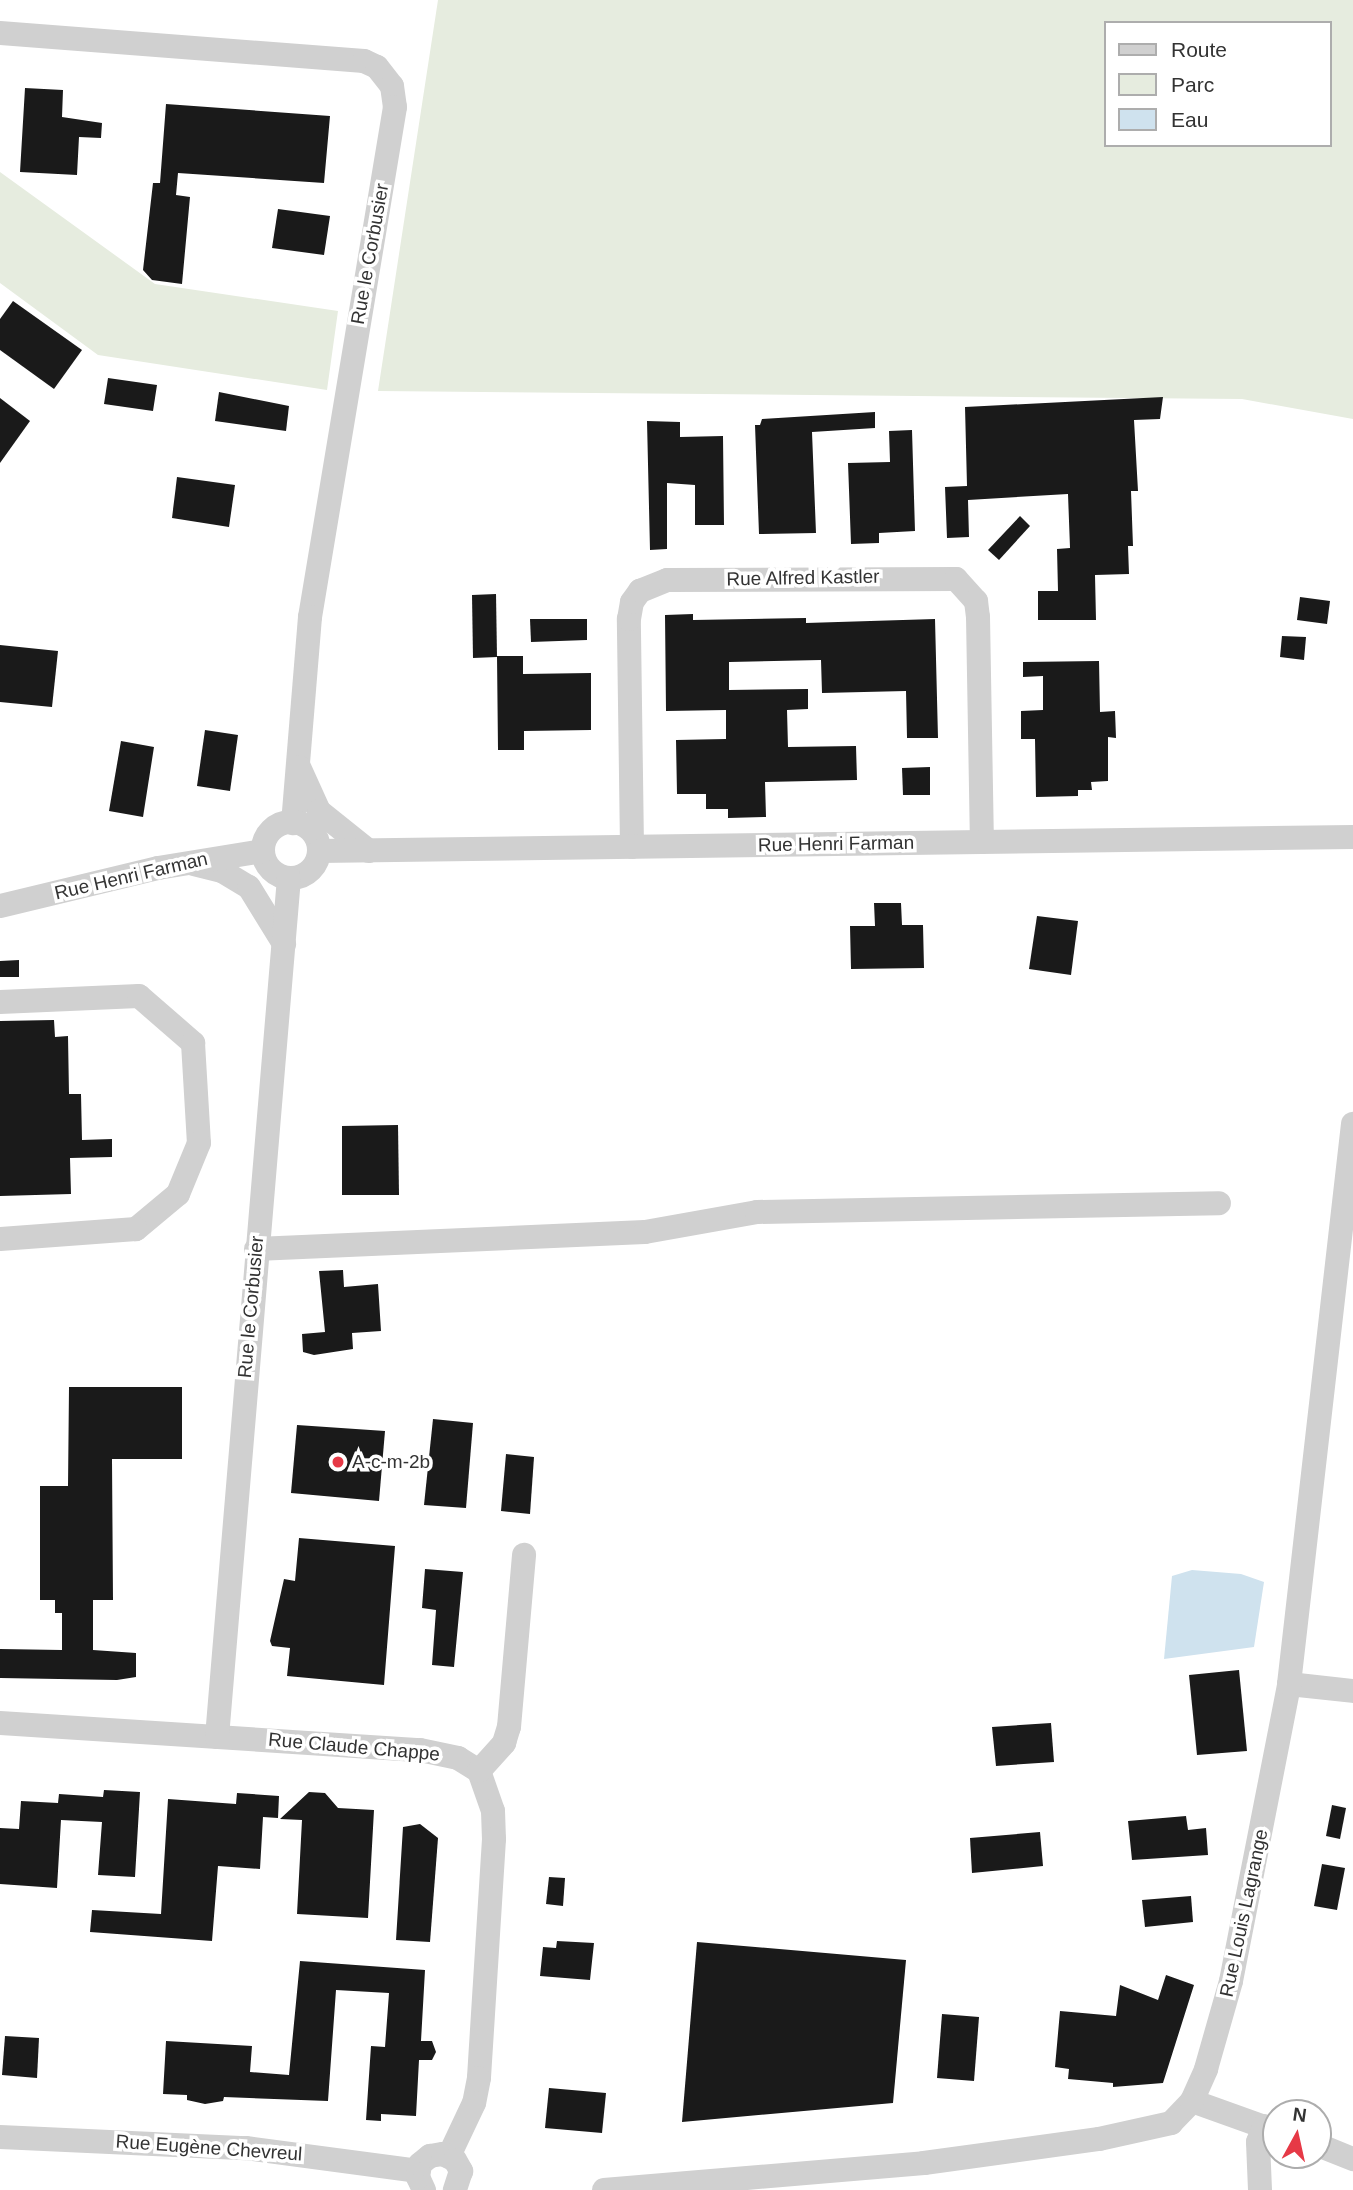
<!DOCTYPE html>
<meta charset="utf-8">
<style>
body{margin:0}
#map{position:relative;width:1353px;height:2190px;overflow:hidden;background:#fff;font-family:Helvetica,sans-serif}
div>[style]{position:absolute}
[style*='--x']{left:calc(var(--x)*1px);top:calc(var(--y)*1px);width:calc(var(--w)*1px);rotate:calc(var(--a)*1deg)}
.green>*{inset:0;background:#e6ecdf}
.water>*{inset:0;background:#cfe2ee}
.building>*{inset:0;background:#1a1a1a}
.minor>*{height:24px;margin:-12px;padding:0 12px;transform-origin:12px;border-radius:12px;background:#d0d0d0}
.minor>.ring{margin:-12px;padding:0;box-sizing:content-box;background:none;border:24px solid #d0d0d0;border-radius:50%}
.dots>*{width:19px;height:19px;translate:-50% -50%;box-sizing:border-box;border:4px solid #fff;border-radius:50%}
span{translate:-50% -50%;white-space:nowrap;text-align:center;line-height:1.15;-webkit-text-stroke:7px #fff;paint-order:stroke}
.street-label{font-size:19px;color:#333}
.poi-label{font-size:19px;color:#333}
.left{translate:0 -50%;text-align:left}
.legend{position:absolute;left:1104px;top:21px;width:228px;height:126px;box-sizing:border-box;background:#fff;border:2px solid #adadad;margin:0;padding:9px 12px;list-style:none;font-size:21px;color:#333}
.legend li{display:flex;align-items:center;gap:14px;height:35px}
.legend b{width:35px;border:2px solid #adadad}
.north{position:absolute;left:1262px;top:2099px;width:70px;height:70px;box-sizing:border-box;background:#fff;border:2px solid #adadad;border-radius:50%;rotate:8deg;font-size:19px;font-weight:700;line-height:28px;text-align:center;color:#333}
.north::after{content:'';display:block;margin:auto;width:24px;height:32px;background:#e63946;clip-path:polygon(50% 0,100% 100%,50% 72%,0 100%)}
</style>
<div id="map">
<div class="green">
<div style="clip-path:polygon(evenodd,438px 0,1353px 0,1353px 419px,1242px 399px,378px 391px,438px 0,1106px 23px,1330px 23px,1330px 145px,1106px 145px,1106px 23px)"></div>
<div style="clip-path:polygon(0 172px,155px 284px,338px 311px,327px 390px,98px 355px,0 283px)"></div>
</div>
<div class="water">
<div style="clip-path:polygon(1192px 1570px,1241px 1574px,1264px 1582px,1254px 1647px,1164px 1659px,1172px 1576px)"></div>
</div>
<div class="building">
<div style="clip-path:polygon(25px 88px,63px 90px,62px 117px,102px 123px,101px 138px,79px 137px,77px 175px,20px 172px)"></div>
<div style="clip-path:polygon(166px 104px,330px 116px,324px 183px,178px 173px,176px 195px,190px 197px,182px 284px,152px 280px,143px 270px,153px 183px,160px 183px)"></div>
<div style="clip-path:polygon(278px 209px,330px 216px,324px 255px,272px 248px)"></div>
<div style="clip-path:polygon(13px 301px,82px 350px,54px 389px,0 350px,0 319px)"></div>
<div style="clip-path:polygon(108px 378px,157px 385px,153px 411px,104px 404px)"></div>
<div style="clip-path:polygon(219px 392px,289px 406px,286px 431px,215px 421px)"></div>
<div style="clip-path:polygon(1163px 397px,1160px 419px,1134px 420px,1138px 491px,1131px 491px,1133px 546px,1128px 546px,1129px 574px,1095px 575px,1096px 620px,1038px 620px,1038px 591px,1058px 591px,1057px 549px,1070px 548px,1068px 494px,968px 500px,969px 537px,947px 538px,945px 487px,967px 486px,965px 407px)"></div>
<div style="clip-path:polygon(0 398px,30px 421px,0 463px)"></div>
<div style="clip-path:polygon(875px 412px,875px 428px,812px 432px,816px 533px,759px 534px,755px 425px,760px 425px,762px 419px)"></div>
<div style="clip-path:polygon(647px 421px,680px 422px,680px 437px,723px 436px,724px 525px,695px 525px,695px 485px,667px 483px,667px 549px,650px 550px)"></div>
<div style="clip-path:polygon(912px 430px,915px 531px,879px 533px,879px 543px,851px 544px,848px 463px,890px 462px,889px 431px)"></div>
<div style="clip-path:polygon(177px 477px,235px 485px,229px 527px,172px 518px)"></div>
<div style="clip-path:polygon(1020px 516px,1030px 526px,999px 560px,988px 550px)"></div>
<div style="clip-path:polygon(496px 594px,497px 657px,473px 658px,472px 595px)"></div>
<div style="clip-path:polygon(1300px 597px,1330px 601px,1327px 624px,1297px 620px)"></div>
<div style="clip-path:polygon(693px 614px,693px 620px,806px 618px,806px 623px,935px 619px,938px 738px,907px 738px,906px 691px,822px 693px,821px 660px,729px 662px,729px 690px,808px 689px,808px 709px,787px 710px,788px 747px,856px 746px,857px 780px,765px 782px,766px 817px,728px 818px,728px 809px,706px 809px,706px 794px,677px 794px,676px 740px,726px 739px,726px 710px,666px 711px,665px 615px)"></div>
<div style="clip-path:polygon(530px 619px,587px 619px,587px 640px,531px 642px)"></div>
<div style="clip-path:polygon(1282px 636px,1306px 637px,1304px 660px,1280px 657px)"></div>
<div style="clip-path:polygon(0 645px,58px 651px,52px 707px,0 702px)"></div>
<div style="clip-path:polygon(497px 656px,523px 656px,523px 674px,591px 673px,591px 730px,524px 731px,524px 750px,498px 750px)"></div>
<div style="clip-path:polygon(1099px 661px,1100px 712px,1115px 711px,1116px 738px,1108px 737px,1108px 781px,1091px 782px,1092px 790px,1078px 790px,1078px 796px,1036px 797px,1035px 739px,1021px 739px,1021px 711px,1043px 710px,1043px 676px,1023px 677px,1023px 662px)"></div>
<div style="clip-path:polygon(205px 730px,238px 735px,230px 791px,197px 786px)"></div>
<div style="clip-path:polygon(121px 741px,154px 747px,143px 817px,109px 811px)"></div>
<div style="clip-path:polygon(930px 767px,930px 795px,903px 795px,902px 768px)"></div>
<div style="clip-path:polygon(874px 903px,901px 903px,902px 925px,923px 925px,924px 968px,851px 969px,850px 926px,875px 926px)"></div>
<div style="clip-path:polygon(1037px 916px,1078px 921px,1071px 975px,1029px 969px)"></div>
<div style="clip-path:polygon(19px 960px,19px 977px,0 977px,0 961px)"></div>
<div style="clip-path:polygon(54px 1020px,55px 1037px,68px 1036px,69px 1094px,81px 1094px,82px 1140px,112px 1139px,112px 1157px,70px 1158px,71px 1194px,0 1196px,0 1021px)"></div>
<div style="clip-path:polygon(398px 1125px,399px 1195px,342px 1195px,342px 1126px)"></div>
<div style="clip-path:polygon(343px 1270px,344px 1287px,378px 1284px,381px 1331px,352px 1333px,353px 1349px,314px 1355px,303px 1352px,302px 1334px,325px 1332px,319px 1271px)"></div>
<div style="clip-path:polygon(69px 1387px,182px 1387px,182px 1459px,112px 1459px,113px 1600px,93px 1600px,93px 1650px,136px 1653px,136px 1677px,117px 1680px,0 1678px,0 1649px,62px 1650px,62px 1613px,55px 1613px,55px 1600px,40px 1600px,40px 1486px,68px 1486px)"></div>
<div style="clip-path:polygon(433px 1419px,473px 1423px,466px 1508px,424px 1505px)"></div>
<div style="clip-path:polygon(297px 1425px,385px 1431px,379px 1501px,291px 1493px)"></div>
<div style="clip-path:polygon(506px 1454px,534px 1457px,530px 1514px,501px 1511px)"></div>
<div style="clip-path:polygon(299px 1538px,395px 1546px,384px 1685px,287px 1676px,290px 1648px,272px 1646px,270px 1641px,284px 1579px,295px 1581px)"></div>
<div style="clip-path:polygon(425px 1569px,463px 1572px,454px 1667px,432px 1665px,436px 1610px,422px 1608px)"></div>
<div style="clip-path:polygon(1239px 1670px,1247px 1751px,1197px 1755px,1189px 1675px)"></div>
<div style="clip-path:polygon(1051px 1723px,1054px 1762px,996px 1766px,992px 1727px)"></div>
<div style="clip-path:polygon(104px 1790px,140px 1792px,135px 1877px,98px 1875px,102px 1822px,61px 1820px,57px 1888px,0 1884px,0 1828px,19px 1829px,21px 1801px,58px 1803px,59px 1794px,103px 1797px)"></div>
<div style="clip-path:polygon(309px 1792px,325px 1793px,338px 1808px,374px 1810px,368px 1918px,297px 1914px,302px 1820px,280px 1819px)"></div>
<div style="clip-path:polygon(237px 1793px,279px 1796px,278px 1818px,263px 1817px,260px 1869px,218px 1866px,212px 1941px,90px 1932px,92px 1910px,161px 1914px,168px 1799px,236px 1804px)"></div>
<div style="clip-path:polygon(1332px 1805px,1346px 1808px,1340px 1839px,1326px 1836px)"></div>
<div style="clip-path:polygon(1186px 1816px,1188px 1830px,1206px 1828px,1208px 1855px,1132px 1860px,1128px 1821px)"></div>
<div style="clip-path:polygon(420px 1824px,438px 1838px,430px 1942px,396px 1940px,403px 1827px)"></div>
<div style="clip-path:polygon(1040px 1832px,1043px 1866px,972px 1873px,970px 1838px)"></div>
<div style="clip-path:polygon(1322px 1864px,1345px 1868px,1337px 1910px,1314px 1906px)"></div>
<div style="clip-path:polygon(549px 1877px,565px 1878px,563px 1906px,546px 1904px)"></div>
<div style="clip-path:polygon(1191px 1896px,1193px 1922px,1145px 1927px,1142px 1900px)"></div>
<div style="clip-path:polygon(557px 1941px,594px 1943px,590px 1980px,540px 1976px,543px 1947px,556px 1948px)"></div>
<div style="clip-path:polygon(697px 1942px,906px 1960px,893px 2103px,682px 2122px)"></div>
<div style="clip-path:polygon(300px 1961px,425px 1970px,421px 2041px,432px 2041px,436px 2052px,432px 2060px,419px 2060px,416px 2116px,381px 2114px,381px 2121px,366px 2120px,371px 2046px,385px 2047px,389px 1993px,336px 1990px,328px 2101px,224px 2097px,223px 2101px,205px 2104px,187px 2100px,187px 2095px,163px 2094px,166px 2041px,252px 2046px,250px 2072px,289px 2075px)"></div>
<div style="clip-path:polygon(1166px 1975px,1194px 1985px,1163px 2083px,1113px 2087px,1113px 2083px,1068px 2079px,1069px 2069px,1055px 2067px,1060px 2011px,1116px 2016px,1120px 1985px,1158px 2000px)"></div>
<div style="clip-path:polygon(942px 2014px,979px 2017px,974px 2081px,937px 2078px)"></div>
<div style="clip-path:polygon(5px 2036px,39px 2038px,37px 2078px,2px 2075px)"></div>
<div style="clip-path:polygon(549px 2088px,606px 2093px,602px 2133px,545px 2128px)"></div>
</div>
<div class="minor">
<div style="--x:0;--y:33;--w:365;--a:4.4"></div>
<div style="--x:364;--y:61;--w:14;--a:25"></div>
<div style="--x:377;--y:67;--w:24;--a:52"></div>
<div style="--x:392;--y:86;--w:21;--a:82"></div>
<div style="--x:395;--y:107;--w:517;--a:99.46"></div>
<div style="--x:310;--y:617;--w:207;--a:94.7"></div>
<div style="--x:299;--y:767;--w:48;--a:65.6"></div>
<div style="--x:319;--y:811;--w:64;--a:38.7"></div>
<div class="ring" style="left:263px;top:822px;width:32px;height:32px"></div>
<div style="--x:632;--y:847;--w:228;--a:-90.8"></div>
<div style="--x:629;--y:619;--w:17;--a:-80"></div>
<div style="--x:632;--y:602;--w:14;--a:-54"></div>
<div style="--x:640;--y:591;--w:29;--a:-22"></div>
<div style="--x:667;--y:580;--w:289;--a:-0.2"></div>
<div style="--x:956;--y:579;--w:30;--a:48"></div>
<div style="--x:976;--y:601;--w:16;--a:83"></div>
<div style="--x:978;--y:617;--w:225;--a:89"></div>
<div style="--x:319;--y:851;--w:1034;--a:-0.78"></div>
<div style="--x:194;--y:864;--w:29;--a:14"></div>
<div style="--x:222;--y:871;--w:31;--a:31"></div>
<div style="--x:249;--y:887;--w:67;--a:58.4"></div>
<div style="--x:0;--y:906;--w:163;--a:-13.5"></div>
<div style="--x:158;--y:868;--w:106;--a:-9.2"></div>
<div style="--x:0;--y:1002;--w:139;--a:-2.5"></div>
<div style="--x:139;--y:996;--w:72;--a:41"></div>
<div style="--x:193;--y:1043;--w:100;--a:86.6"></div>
<div style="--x:199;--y:1143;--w:55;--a:112.4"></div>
<div style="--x:178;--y:1194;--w:55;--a:140.2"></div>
<div style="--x:136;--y:1229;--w:136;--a:175.8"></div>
<div style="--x:256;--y:1249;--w:389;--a:-2.5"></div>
<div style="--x:645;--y:1232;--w:114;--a:-10.1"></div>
<div style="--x:757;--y:1212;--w:462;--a:-1.1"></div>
<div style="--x:1289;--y:1684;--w:64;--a:6.2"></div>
<div style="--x:0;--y:1723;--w:421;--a:3.7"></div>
<div style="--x:420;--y:1750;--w:39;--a:12"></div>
<div style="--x:458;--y:1758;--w:25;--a:32"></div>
<div style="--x:479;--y:1771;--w:42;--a:70.7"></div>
<div style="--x:493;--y:1811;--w:28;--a:88"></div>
<div style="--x:494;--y:1839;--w:239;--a:93.6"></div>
<div style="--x:479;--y:2078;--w:25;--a:101"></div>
<div style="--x:474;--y:2103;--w:59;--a:115.3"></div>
<div style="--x:217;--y:1737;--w:862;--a:-85.21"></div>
<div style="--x:479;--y:1771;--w:38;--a:-48"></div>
<div style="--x:504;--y:1743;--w:17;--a:-73"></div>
<div style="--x:509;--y:1727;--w:173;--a:-85"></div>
<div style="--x:1192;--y:2101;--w:89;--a:19.7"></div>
<div style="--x:0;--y:2137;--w:246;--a:2.6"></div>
<div style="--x:246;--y:2148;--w:174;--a:7.6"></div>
<div style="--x:1318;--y:2145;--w:38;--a:22"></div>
<div style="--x:424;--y:2190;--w:14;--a:-115"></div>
<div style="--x:418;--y:2177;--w:13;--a:-81"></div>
<div style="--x:420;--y:2164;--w:13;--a:-39"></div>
<div style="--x:430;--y:2156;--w:13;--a:-9"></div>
<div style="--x:443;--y:2154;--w:13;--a:27"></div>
<div style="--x:455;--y:2160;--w:13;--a:61"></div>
<div style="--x:461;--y:2171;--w:20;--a:108"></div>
<div style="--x:604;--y:2190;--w:321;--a:-4.8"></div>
<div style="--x:924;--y:2163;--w:177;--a:-7.8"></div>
<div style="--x:1099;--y:2139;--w:74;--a:-12.5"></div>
<div style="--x:1171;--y:2123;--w:30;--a:-46"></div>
<div style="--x:1192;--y:2101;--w:35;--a:-66"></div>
<div style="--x:1206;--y:2069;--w:91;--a:-74.1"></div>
<div style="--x:1231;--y:1981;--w:303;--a:-78.9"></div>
<div style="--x:1289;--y:1684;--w:564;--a:-83.48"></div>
<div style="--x:1260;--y:2190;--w:48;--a:-92.4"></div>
<div style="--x:1258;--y:2142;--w:17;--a:-69"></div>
</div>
<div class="dots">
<div style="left:338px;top:1462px;background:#e63946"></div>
</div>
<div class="street-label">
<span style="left:370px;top:254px;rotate:-80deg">Rue le Corbusier</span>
<span style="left:803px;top:578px;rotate:-1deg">Rue Alfred Kastler</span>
<span style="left:836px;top:844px;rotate:-1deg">Rue Henri Farman</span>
<span style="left:131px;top:876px;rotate:-13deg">Rue Henri Farman</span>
<span style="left:251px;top:1307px;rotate:-85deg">Rue le Corbusier</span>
<span style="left:354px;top:1747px;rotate:5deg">Rue Claude Chappe</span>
<span style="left:1244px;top:1913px;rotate:-78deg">Rue Louis Lagrange</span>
<span style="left:209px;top:2148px;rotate:4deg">Rue Eugène Chevreul</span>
</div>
<div class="poi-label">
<span class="left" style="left:352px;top:1462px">A-c-m-2b</span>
</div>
<ul class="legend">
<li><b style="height:9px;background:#d0d0d0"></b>Route</li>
<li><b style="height:19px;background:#e6ecdf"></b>Parc</li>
<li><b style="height:19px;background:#cfe2ee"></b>Eau</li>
</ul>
<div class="north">N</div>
</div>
